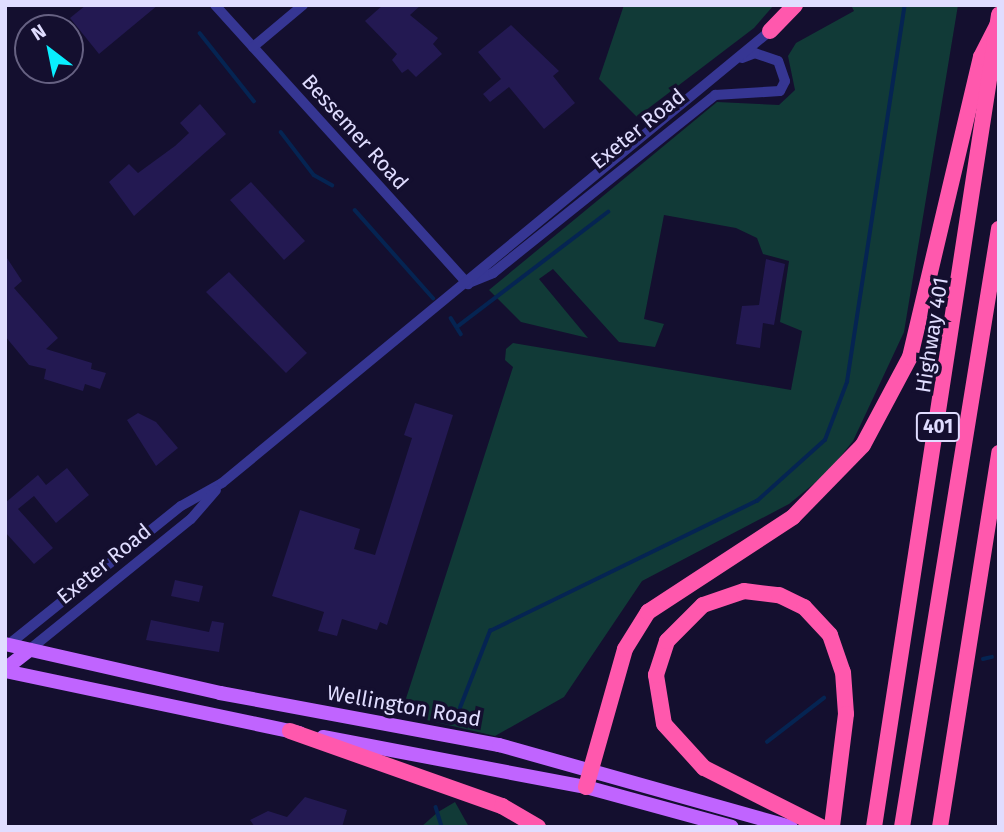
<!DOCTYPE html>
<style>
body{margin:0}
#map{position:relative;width:1004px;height:832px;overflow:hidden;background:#140f2f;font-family:"Fira Sans",sans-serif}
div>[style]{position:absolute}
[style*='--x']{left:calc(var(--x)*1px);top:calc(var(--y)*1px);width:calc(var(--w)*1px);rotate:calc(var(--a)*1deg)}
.green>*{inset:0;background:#113a37}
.stream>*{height:3.5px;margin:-1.75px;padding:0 1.75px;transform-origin:1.75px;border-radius:1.75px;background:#052452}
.building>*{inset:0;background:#231952}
.minor>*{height:10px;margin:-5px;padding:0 5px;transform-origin:5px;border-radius:5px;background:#363693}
.major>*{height:14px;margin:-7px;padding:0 7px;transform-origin:7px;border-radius:7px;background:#c064ff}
.highway>*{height:16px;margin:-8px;padding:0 8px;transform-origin:8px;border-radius:8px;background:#ff58ad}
span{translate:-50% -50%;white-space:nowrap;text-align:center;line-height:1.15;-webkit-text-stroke:7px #140f2f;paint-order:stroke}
.shield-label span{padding:2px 5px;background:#140f2f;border:2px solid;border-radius:5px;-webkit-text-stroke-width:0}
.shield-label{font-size:19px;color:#e0ddff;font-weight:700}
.street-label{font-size:21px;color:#e0ddff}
.frame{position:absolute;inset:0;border:7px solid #e0ddff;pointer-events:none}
.north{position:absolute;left:14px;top:14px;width:70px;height:70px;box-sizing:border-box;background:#140f2f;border:2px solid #666182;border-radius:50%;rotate:328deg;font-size:19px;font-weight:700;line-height:28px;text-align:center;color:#e0ddff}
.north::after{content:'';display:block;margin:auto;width:24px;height:32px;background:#09eeff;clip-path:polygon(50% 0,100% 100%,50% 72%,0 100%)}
</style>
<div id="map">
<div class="green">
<div style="clip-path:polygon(624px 5px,774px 5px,754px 28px,637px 117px,599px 79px)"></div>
<div style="clip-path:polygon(851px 5px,958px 5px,904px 332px,853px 441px,827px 473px,789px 504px,642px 581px,564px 697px,495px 736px,401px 714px,513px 367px,505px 360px,506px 349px,513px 343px,791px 390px,802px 331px,780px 322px,789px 261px,763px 254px,757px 238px,736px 228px,664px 215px,644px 319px,664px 324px,655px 347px,619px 342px,553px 269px,539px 279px,588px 338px,521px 322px,489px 290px,717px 102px,779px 105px,795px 90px,788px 56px,796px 43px,854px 11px)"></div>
<div style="clip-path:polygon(455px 802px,469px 827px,421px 827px,438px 812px)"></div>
</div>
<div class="stream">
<div style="--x:200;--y:33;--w:87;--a:51.5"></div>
<div style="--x:281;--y:132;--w:54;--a:52.5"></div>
<div style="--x:314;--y:175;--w:21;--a:29"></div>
<div style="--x:355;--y:210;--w:118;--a:48.4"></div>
<div style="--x:451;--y:318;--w:19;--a:58"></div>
<div style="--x:457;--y:327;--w:190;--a:-37.3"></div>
<div style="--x:983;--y:659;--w:9;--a:-13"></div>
<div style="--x:460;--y:708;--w:83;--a:-68.7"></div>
<div style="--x:490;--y:631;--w:297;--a:-26"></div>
<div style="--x:757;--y:501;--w:91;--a:-41.9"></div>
<div style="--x:825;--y:440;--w:62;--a:-69.2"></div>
<div style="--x:847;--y:382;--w:381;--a:-81.3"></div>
<div style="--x:767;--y:742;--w:72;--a:-37.7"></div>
<div style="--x:436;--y:807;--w:21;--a:73"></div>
</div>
<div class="building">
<div style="clip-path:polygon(86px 5px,158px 5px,99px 54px,70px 18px)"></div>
<div style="clip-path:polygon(383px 5px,421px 5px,410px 15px,438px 38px,433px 44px,442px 54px,416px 77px,408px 69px,402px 73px,392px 60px,397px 54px,365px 21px)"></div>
<div style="clip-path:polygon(511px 25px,559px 71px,553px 76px,575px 103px,544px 129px,509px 87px,490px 102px,483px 94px,501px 79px,478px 52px)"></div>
<div style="clip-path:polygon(200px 104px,226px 134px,134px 216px,109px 182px,129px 164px,138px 173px,175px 146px,189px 133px,180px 123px)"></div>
<div style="clip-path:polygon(251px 182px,305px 241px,284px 260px,230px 200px)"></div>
<div style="clip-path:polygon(5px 255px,22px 281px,14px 288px,58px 338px,46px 349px,92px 363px,91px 369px,106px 373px,100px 389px,85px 384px,83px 391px,44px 379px,46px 369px,29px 365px,5px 336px)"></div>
<div style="clip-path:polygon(766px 259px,785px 264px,774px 325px,763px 323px,760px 348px,736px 344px,742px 306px,759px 305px)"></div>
<div style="clip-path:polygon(229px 272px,307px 353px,286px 373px,206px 292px)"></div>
<div style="clip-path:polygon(415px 403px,453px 415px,387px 625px,380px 622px,377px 630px,342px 619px,337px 636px,318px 631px,324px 612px,272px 596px,300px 510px,360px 529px,354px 549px,375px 555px,412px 438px,404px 435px)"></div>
<div style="clip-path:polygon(138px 413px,156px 422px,178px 448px,156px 466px,127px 420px)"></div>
<div style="clip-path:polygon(67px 468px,89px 495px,56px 523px,34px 496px,18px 509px,53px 548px,34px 564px,5px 532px,5px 503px,38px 475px,46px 485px)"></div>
<div style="clip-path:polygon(175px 580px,203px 586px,199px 602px,171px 596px)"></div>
<div style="clip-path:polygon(151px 620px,209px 632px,212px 621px,224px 623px,219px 652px,146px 640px)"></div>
<div style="clip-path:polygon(305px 797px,347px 810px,342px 827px,255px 827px,250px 820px,268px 811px,287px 817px)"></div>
</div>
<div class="minor">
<div style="--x:215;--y:5;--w:377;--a:47.8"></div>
<div style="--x:253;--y:47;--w:65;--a:-40"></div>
<div style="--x:471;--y:282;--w:24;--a:-22"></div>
<div style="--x:493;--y:273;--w:285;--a:-38.7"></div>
<div style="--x:715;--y:95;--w:65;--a:-3.5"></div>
<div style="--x:780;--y:91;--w:11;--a:-63"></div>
<div style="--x:785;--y:81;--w:21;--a:-109"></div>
<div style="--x:778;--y:61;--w:24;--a:-161"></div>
<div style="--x:755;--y:53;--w:14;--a:159"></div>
<div style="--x:8;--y:645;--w:222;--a:-38.8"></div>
<div style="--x:181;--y:506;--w:47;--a:-29.3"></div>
<div style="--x:222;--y:483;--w:710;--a:-39.52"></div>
<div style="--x:29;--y:650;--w:208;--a:-39"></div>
<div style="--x:191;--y:519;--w:38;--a:-49"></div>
</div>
<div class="major">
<div style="--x:5;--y:644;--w:221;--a:12.8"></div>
<div style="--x:220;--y:693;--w:284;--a:10.6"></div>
<div style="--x:499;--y:745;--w:303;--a:15.7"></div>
<div style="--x:5;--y:669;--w:31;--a:-38"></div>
<div style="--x:5;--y:671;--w:301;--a:11.9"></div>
<div style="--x:323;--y:737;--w:268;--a:10.8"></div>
<div style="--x:586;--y:787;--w:151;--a:15.3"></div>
</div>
<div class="highway">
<div style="--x:770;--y:31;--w:36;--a:-46"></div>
<div style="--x:290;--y:731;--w:225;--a:19.5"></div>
<div style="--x:502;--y:806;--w:42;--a:30.3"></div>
<div style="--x:586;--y:787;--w:143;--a:-74.2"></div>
<div style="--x:625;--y:649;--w:44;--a:-58.1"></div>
<div style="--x:648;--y:612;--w:173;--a:-33.2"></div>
<div style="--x:793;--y:517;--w:100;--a:-45.8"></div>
<div style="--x:863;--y:445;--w:100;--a:-61.9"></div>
<div style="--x:910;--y:357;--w:308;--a:-76.7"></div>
<div style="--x:981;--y:57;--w:35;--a:-63"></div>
<div style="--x:821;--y:827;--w:131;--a:-153.2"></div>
<div style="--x:704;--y:768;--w:59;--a:-132.3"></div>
<div style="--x:664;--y:724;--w:50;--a:-99.3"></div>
<div style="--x:656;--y:675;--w:36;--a:-72"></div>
<div style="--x:667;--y:641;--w:51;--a:-45"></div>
<div style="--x:703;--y:605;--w:43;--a:-18.9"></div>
<div style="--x:744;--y:591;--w:35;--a:7"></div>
<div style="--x:779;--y:595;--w:28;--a:26"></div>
<div style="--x:804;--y:607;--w:38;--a:47"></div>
<div style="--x:830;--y:635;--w:39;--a:71"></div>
<div style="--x:843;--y:672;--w:42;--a:85.9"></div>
<div style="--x:846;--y:714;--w:114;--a:97.1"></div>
<div style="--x:874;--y:827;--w:822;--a:-81.25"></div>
<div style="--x:902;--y:827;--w:606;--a:-80.79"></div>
<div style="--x:940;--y:827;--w:379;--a:-81"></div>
</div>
<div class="shield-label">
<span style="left:938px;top:427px">401</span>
</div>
<div class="street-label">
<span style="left:638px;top:129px;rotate:-39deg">Exeter Road</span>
<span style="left:355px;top:132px;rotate:48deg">Bessemer Road</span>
<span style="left:932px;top:335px;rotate:-81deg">Highway 401</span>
<span style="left:104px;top:564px;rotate:-39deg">Exeter Road</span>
<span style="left:404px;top:706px;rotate:10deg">Wellington Road</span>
</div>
<div class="frame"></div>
<div class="north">N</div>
</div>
